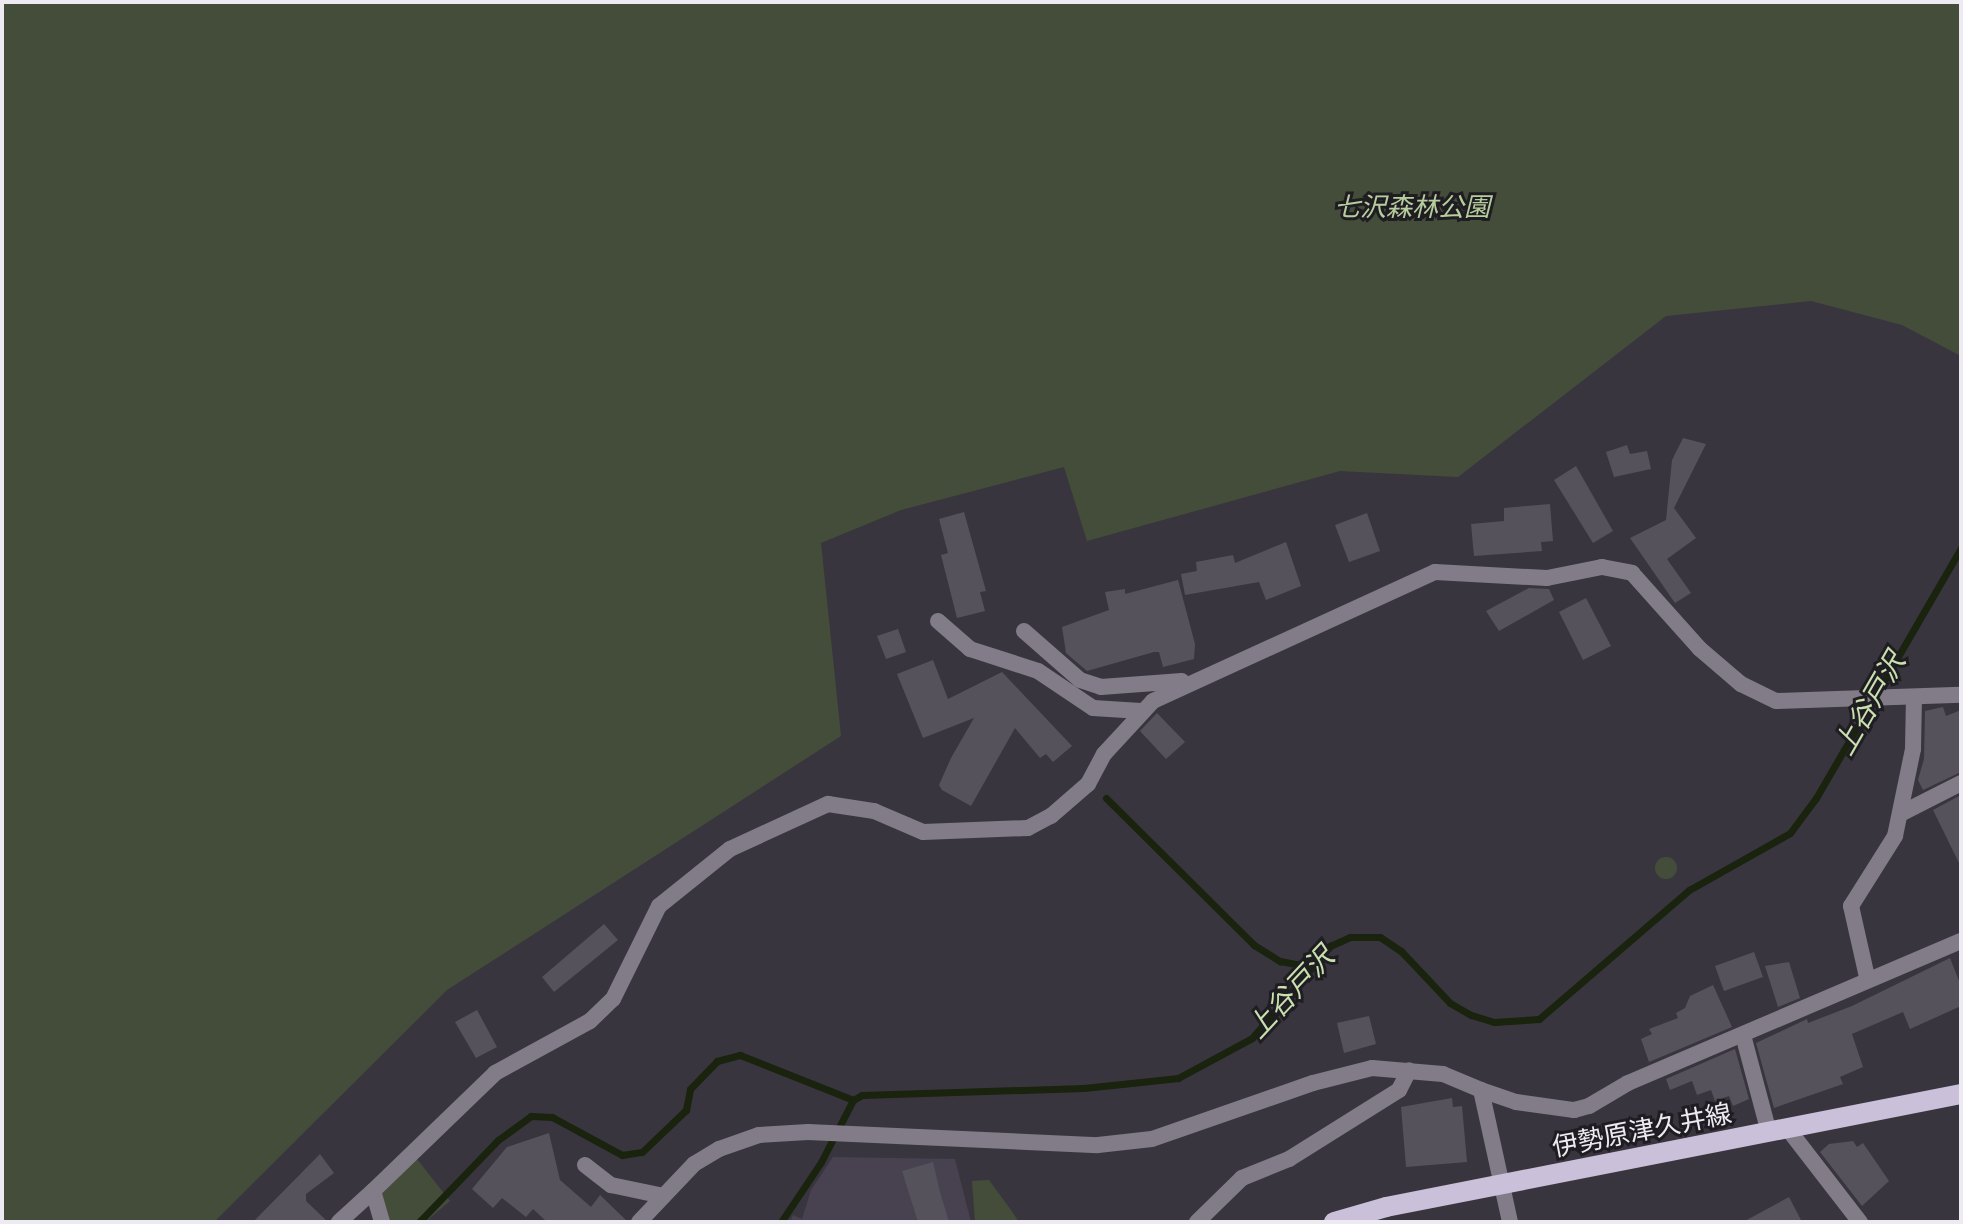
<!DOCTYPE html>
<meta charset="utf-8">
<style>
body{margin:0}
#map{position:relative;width:1963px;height:1224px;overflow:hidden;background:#39353f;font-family:Bitter,"Noto Sans JP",serif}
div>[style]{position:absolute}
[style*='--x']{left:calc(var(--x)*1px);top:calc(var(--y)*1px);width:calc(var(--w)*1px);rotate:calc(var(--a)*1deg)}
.built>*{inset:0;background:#474150}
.green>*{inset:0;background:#444d3a}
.round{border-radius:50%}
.stream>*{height:7px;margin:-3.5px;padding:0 3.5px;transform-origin:3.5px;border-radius:3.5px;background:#19230d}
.building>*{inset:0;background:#56525c}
.minor>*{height:16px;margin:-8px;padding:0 8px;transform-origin:8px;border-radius:8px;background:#817c88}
.primary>*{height:20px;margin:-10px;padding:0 10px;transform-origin:10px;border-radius:10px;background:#cbc0d9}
span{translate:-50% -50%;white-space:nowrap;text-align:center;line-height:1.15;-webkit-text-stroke:6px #1f1d22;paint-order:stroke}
.park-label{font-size:26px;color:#b6ce9d;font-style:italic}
.street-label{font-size:26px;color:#edebf1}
.water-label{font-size:28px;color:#c9e1af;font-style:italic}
.frame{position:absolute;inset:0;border:4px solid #edebf1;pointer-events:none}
</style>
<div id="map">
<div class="built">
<div style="clip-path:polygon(833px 1157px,955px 1159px,971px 1222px,790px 1222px,793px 1215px,802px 1219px,811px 1190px)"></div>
</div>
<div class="green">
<div style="clip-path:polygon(2px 2px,1961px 2px,1961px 356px,1902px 325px,1811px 301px,1666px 316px,1458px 477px,1340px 471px,1087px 541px,1064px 467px,901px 510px,821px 543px,841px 736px,447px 990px,214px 1222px,2px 1222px)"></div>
<div class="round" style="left:1655px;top:857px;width:22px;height:22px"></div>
<div style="clip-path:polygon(417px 1159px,450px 1201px,425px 1222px,389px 1222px,379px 1201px,383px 1190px)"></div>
<div style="clip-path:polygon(989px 1180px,1011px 1210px,1019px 1222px,975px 1222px,972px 1181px)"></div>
</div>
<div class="stream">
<div style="--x:1106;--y:798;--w:209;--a:44.8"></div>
<div style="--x:1254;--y:945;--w:31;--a:32"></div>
<div style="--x:1280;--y:961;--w:31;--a:11"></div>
<div style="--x:419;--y:1222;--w:114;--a:-46.1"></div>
<div style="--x:498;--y:1140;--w:41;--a:-36"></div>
<div style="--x:531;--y:1116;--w:21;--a:3"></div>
<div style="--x:552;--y:1117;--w:80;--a:28.5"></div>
<div style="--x:622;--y:1155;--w:20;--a:-9"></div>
<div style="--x:642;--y:1152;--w:61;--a:-43.7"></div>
<div style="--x:686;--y:1110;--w:21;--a:-79"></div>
<div style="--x:690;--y:1089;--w:39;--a:-46"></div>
<div style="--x:717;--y:1061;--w:24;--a:-15"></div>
<div style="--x:740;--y:1055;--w:122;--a:21.7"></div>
<div style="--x:781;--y:1222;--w:72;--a:-56.3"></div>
<div style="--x:821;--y:1162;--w:70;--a:-62.7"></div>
<div style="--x:853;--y:1100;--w:10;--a:-29"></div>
<div style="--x:862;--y:1095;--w:222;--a:-1.8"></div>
<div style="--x:1084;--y:1088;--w:95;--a:-6.1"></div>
<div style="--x:1178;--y:1078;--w:84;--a:-28.4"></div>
<div style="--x:1252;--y:1038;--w:121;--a:-49.7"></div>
<div style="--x:1330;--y:946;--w:22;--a:-24"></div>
<div style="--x:1350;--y:937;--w:30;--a:0"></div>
<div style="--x:1380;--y:937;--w:25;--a:34"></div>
<div style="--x:1401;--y:951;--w:71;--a:46.7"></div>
<div style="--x:1450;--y:1003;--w:24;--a:30"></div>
<div style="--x:1471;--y:1015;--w:24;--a:17"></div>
<div style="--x:1494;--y:1022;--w:45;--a:-3.8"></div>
<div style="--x:1539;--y:1019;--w:198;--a:-40.7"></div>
<div style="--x:1689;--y:890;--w:116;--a:-29.4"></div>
<div style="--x:1790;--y:833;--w:44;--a:-53.4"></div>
<div style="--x:1816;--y:798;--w:289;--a:-59.9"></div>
</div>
<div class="building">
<div style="clip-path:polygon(1683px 438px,1706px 444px,1674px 508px,1696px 538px,1667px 559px,1691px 593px,1675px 603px,1630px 538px,1666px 520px,1672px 460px)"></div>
<div style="clip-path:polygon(1627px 445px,1630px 454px,1647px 451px,1651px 469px,1614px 477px,1606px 452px)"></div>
<div style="clip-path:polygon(1576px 466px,1613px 531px,1593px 543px,1554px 480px)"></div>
<div style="clip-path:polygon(1550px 504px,1553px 541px,1541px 542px,1542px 551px,1474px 556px,1471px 524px,1504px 521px,1504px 508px)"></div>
<div style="clip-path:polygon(964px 512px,986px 591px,980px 592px,985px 611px,957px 618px,941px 555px,948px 553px,939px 519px)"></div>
<div style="clip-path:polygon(1367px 513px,1380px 551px,1349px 562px,1335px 525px)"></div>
<div style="clip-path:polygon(1286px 542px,1301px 586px,1266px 600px,1259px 582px,1185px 595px,1181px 574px,1197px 571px,1196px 562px,1233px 555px,1235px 563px)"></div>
<div style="clip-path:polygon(1178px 580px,1195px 644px,1194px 659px,1163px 667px,1159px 652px,1154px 652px,1087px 671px,1066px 653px,1062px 627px,1109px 610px,1105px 592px,1125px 589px,1125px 594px)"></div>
<div style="clip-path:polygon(1529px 588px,1549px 589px,1554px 600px,1499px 631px,1486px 611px)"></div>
<div style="clip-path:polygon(1586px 598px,1611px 646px,1583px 660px,1559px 612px)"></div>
<div style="clip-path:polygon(898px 629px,906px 652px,886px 659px,877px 636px)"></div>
<div style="clip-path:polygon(933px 660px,948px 699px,1002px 672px,1072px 746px,1053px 762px,1046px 754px,1040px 758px,1015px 728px,971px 806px,942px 790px,939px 785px,951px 758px,974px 718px,923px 738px,897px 674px)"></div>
<div style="clip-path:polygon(1943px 707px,1946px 716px,1961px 710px,1961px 772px,1923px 790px,1918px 780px,1924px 759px,1925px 711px)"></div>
<div style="clip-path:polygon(1157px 713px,1185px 742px,1166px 759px,1140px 731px)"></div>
<div style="clip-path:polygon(1961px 795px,1961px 865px,1960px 865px,1933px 810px)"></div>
<div style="clip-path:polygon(604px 924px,618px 940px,554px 992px,542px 977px)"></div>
<div style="clip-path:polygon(1754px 952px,1763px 977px,1724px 991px,1715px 966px)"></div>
<div style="clip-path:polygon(1950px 958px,1961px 986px,1961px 1006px,1910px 1029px,1903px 1012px,1852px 1034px,1863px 1067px,1840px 1077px,1843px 1084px,1774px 1108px,1756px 1043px,1807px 1019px,1808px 1023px,1852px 1006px)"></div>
<div style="clip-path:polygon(1789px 962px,1800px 998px,1778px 1007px,1765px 966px)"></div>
<div style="clip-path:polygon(1713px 985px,1732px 1027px,1649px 1062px,1641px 1039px,1652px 1034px,1649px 1029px,1678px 1018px,1676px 1013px,1685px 1008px,1690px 996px)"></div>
<div style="clip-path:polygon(477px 1010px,497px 1047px,476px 1058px,455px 1022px)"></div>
<div style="clip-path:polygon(1369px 1016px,1376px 1044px,1344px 1053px,1337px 1023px)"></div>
<div style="clip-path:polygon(1735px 1049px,1749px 1099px,1733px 1106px,1729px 1096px,1715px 1101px,1711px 1090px,1697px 1095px,1692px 1081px,1670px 1090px,1666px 1079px)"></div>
<div style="clip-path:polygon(1452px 1098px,1453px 1107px,1462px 1106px,1467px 1162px,1406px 1167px,1401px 1107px)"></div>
<div style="clip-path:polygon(549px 1133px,560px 1180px,591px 1207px,600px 1195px,628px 1222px,547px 1222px,533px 1209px,526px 1217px,502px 1198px,493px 1208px,472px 1189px,507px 1147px)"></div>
<div style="clip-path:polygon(1853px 1141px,1857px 1147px,1863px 1143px,1889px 1181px,1862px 1206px,1820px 1152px,1829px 1144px)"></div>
<div style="clip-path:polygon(320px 1154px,334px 1173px,306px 1194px,306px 1201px,328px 1222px,253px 1222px)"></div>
<div style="clip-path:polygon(933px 1162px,940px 1192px,949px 1222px,918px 1222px,902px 1171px)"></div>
<div style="clip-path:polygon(1789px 1197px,1802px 1222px,1743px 1222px)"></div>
</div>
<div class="minor">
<div style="--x:938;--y:621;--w:43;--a:41.2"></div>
<div style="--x:970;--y:649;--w:71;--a:17.9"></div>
<div style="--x:1038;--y:671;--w:66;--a:33.9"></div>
<div style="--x:1093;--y:708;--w:48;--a:3.6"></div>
<div style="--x:1024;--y:631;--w:74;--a:41.2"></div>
<div style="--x:1080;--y:680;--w:22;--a:18"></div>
<div style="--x:1101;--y:687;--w:81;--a:-4.2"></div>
<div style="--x:1902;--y:813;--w:66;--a:-27"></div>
<div style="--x:1867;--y:977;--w:73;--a:-102.7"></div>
<div style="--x:1851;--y:906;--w:83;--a:-57.8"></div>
<div style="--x:1895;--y:836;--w:89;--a:-78.3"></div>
<div style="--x:1913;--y:749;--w:50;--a:-88.9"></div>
<div style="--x:1743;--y:1035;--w:101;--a:75.1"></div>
<div style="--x:1481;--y:1090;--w:37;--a:19"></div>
<div style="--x:1516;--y:1102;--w:59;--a:7.9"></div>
<div style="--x:1574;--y:1110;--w:16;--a:-15"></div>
<div style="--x:1589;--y:1106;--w:45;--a:-30.5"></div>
<div style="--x:1628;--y:1083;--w:362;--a:-23.1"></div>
<div style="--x:1788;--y:1129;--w:118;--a:52.3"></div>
<div style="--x:585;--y:1165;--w:33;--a:38"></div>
<div style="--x:611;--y:1185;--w:53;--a:11.9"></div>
<div style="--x:339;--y:1222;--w:46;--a:-42.4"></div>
<div style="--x:382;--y:1222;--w:32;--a:-106"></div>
<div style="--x:373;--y:1191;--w:170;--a:-44"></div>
<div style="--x:495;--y:1073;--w:108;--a:-28.7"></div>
<div style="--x:590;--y:1021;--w:32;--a:-44"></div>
<div style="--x:613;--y:999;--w:104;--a:-63.7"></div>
<div style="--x:659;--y:906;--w:91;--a:-38.8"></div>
<div style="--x:730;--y:849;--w:108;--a:-24.7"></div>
<div style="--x:828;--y:804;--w:47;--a:8.7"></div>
<div style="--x:874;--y:811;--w:53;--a:23.2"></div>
<div style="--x:923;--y:832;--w:105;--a:-2.2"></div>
<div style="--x:1028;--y:828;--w:26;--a:-28"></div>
<div style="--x:1051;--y:816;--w:49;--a:-40.9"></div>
<div style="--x:1088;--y:784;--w:34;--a:-62"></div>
<div style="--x:1104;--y:754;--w:72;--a:-47.2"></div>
<div style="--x:1153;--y:701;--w:310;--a:-24.6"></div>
<div style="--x:1435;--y:572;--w:112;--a:3.1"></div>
<div style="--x:1547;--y:578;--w:56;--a:-11.3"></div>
<div style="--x:1602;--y:567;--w:31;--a:11"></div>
<div style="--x:1632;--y:573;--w:102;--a:48.2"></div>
<div style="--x:1700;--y:649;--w:54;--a:40.5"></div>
<div style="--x:1741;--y:684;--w:39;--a:26"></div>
<div style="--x:1776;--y:701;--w:185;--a:-1.9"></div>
<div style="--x:639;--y:1222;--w:80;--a:-46.5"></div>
<div style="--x:694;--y:1164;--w:29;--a:-31"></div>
<div style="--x:719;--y:1149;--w:42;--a:-19.3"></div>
<div style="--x:759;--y:1135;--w:49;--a:-3.5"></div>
<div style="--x:808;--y:1132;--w:290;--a:2.6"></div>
<div style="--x:1098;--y:1145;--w:54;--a:-6.3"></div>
<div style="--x:1152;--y:1139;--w:170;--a:-19.2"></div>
<div style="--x:1313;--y:1083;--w:61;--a:-14.3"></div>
<div style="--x:1372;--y:1068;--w:71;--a:4.8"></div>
<div style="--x:1443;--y:1074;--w:41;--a:22.8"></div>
<div style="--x:1481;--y:1090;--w:135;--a:77.6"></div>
<div style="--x:1197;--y:1222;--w:63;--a:-44.4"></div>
<div style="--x:1242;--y:1178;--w:51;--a:-22"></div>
<div style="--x:1289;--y:1159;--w:130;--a:-32.1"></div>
<div style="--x:1399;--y:1090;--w:22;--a:-63"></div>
</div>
<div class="primary">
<div style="--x:1334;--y:1222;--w:54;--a:-16.1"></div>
<div style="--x:1386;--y:1207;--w:586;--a:-11.12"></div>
</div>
<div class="park-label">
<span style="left:1412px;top:208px">七沢森林公園</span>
</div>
<div class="street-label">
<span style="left:1642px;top:1131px;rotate:-11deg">伊勢原津久井線</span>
</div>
<div class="water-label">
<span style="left:1870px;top:704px;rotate:-60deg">上谷戸沢</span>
<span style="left:1291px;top:993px;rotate:-47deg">上谷戸沢</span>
</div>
<div class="frame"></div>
</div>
